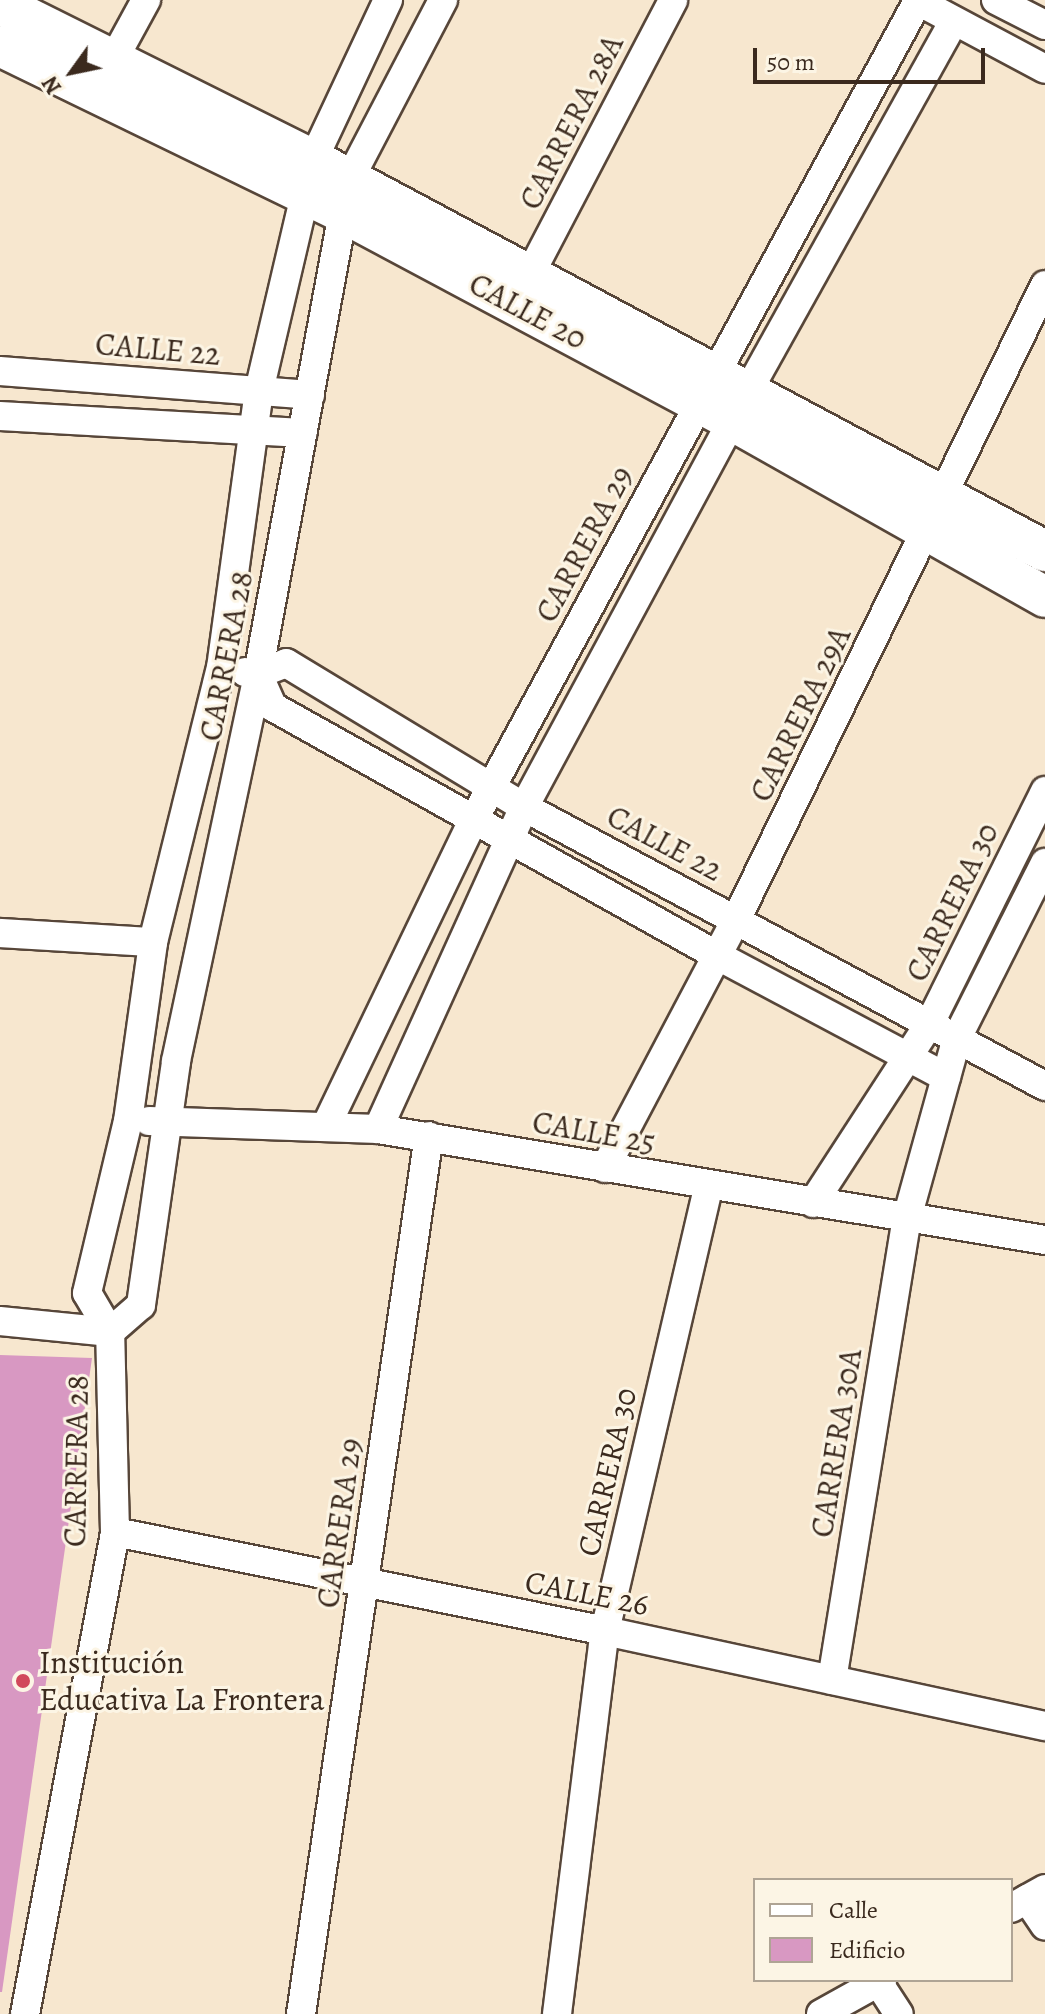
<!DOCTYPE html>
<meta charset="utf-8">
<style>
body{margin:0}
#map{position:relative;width:1045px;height:2014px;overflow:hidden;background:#f7e7cf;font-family:Alegreya,serif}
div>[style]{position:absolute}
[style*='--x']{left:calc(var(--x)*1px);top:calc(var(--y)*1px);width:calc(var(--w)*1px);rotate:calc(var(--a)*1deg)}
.building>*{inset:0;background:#d898c2}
.roads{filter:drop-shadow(2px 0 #574639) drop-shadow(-2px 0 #574639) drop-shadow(0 2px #574639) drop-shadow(0 -2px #574639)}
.street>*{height:28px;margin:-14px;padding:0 14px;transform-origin:14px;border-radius:14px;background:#fff}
.secondary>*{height:40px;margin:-20px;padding:0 20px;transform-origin:20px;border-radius:20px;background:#fff}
.dots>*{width:22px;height:22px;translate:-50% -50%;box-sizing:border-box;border:4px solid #fcf5e5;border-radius:50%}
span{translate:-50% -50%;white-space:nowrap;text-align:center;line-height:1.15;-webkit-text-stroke:6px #fcf5e5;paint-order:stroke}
.street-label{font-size:32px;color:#3b2a1e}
.poi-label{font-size:32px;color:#3b2a1e}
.left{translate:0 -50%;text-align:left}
.legend{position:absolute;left:753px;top:1878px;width:260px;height:104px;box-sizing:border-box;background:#fcf5e5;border:2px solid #afa495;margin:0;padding:10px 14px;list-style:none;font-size:24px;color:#3b2a1e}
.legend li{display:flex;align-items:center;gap:16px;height:40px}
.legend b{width:40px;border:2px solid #afa495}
.north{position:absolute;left:32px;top:32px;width:80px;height:80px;-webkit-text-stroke:6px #fcf5e5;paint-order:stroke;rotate:237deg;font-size:22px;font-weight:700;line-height:32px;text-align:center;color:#3b2a1e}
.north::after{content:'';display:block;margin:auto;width:28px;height:36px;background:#3b2a1e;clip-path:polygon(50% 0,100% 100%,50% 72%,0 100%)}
.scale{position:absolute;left:753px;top:48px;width:232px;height:36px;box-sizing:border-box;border:4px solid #3b2a1e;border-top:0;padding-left:10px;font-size:24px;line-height:28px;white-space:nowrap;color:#3b2a1e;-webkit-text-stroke:6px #fcf5e5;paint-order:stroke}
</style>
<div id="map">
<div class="building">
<div style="clip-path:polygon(0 1355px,92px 1358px,2px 1992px,0 1992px)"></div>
</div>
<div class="roads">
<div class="street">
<div style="--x:916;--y:0;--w:146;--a:28.1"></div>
<div style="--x:996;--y:0;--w:55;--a:27"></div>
<div style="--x:104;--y:77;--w:88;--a:-61.4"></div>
<div style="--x:529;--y:276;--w:311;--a:-62.4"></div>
<div style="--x:0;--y:371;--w:311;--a:4.4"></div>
<div style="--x:0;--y:416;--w:303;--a:3.2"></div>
<div style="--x:245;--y:672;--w:13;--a:9"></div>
<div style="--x:258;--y:674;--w:30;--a:-21"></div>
<div style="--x:286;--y:663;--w:278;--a:31.2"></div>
<div style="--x:524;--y:807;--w:591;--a:28.17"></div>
<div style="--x:258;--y:674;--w:36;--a:66"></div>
<div style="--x:273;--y:707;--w:510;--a:29.23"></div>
<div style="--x:718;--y:956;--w:258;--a:28"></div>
<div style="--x:0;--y:933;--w:153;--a:3.4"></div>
<div style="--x:149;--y:1121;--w:229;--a:2"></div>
<div style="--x:378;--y:1129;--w:676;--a:9.45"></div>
<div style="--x:326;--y:1126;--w:341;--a:-64.3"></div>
<div style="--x:474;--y:819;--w:931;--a:-61.51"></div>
<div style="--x:378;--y:1129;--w:354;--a:-65.6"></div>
<div style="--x:524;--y:807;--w:472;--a:-61.7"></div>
<div style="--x:748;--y:391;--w:423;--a:-60.9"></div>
<div style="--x:605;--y:1168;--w:280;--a:-62.2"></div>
<div style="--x:736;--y:920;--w:706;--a:-64.05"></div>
<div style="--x:813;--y:1203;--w:215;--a:-57"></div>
<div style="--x:930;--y:1023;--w:259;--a:-63.6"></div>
<div style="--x:0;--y:1321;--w:111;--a:5.7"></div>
<div style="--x:110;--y:1332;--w:41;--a:-41.1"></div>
<div style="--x:141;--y:1305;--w:246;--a:-81.8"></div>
<div style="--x:176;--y:1061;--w:396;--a:-78"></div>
<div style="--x:258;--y:674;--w:502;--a:-79.56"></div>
<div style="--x:349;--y:180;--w:203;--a:-62.4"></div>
<div style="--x:115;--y:1532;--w:500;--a:11.4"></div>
<div style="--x:605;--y:1631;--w:450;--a:12.2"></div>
<div style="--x:832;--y:1680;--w:468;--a:-80.8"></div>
<div style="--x:907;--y:1218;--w:187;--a:-74.5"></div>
<div style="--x:957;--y:1038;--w:196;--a:-63.3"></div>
<div style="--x:1027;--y:1899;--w:32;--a:56"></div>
<div style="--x:1011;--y:1908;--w:39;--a:-29"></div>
<div style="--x:878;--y:1982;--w:38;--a:57"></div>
<div style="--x:25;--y:2014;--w:490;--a:-79.4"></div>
<div style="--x:115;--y:1532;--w:200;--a:-91.4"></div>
<div style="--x:110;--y:1332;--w:45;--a:-120.5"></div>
<div style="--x:87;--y:1293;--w:177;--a:-76.6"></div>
<div style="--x:128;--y:1121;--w:181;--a:-82"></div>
<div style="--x:153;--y:942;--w:282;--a:-76.1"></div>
<div style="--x:221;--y:668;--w:280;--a:-82.2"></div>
<div style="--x:259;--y:391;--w:237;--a:-76.8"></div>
<div style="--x:313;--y:160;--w:177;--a:-64.9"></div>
<div style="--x:301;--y:2014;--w:887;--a:-81.71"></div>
<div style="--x:557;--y:2014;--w:386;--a:-82.9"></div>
<div style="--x:605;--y:1631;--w:456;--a:-76.9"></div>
<div style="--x:821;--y:2014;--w:70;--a:-29.1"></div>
</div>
<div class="secondary">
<div style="--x:0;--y:4;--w:350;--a:26.5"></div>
<div style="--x:313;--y:160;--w:830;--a:28.11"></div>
<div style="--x:0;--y:46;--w:382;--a:25.9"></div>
<div style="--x:344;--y:213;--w:441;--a:28.1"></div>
<div style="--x:733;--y:421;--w:358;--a:29.4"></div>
</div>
</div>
<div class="dots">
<div style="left:23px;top:1681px;background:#d1495b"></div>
</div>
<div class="street-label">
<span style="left:571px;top:122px;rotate:-63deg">CARRERA 28A</span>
<span style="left:528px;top:311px;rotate:28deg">CALLE 20</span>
<span style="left:158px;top:349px;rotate:5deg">CALLE 22</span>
<span style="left:584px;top:544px;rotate:-62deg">CARRERA 29</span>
<span style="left:226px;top:656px;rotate:-79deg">CARRERA 28</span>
<span style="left:800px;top:714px;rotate:-64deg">CARRERA 29A</span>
<span style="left:665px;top:843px;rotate:28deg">CALLE 22</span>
<span style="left:952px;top:902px;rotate:-64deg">CARRERA 30</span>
<span style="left:594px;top:1132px;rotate:10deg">CALLE 25</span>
<span style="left:836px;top:1443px;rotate:-81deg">CARRERA 30A</span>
<span style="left:76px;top:1461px;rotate:-89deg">CARRERA 28</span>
<span style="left:607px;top:1472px;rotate:-77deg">CARRERA 30</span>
<span style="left:339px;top:1523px;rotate:-82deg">CARRERA 29</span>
<span style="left:587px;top:1593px;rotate:11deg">CALLE 26</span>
</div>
<div class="poi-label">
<span class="left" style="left:39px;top:1681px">Institución<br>Educativa La Frontera</span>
</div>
<ul class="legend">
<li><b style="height:10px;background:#fff"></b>Calle</li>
<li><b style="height:22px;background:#d898c2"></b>Edificio</li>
</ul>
<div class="north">N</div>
<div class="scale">50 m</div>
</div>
